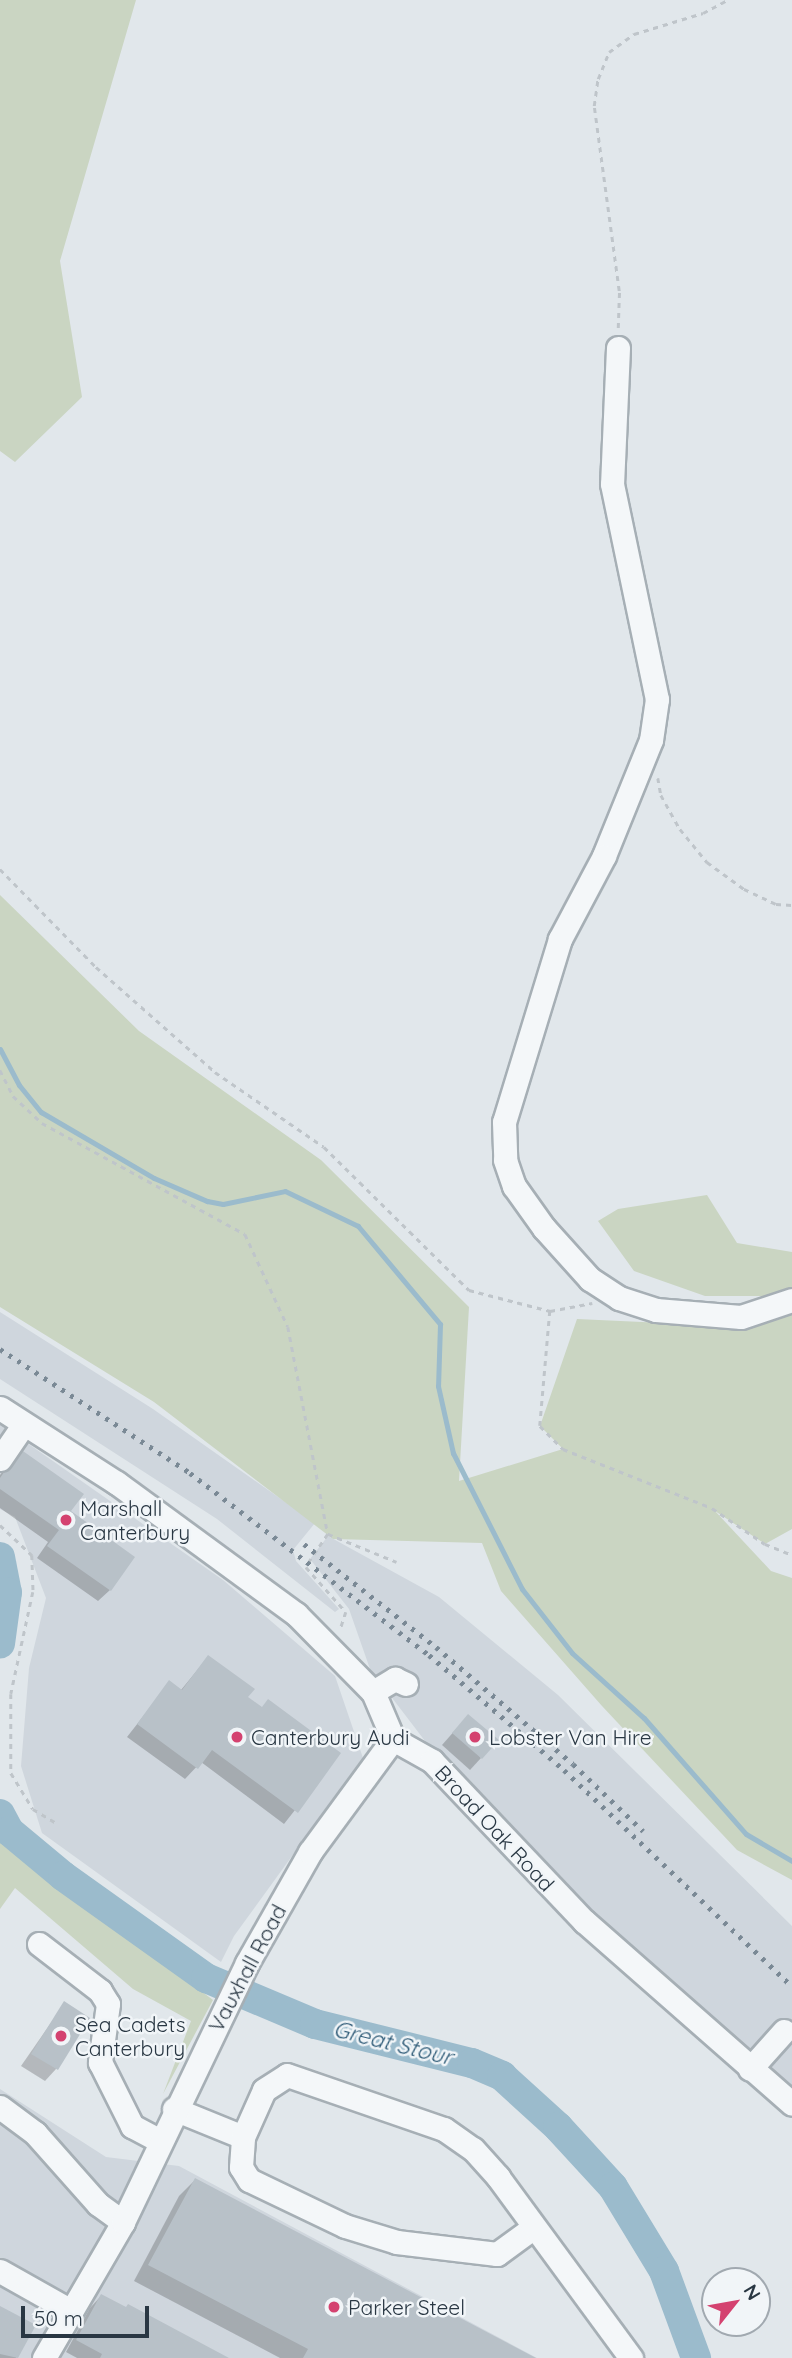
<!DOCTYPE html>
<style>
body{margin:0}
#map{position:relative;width:792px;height:2358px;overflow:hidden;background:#e1e7eb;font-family:Quicksand,sans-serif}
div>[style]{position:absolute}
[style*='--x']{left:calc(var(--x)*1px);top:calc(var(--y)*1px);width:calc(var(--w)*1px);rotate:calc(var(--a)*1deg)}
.built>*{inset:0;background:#cfd6dd}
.green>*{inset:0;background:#cad5c2}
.shadow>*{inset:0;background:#0003}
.stream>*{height:5px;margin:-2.5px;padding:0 2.5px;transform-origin:2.5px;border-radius:2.5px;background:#9bbbcc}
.river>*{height:30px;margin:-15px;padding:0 15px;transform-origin:15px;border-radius:15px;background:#9bbbcc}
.building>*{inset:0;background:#b8c1c8}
.path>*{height:2.5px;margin-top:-1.25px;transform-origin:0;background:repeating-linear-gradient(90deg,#bfc5ca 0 5px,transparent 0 10px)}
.roads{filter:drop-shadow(2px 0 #a6afb5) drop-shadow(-2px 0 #a6afb5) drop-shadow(0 2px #a6afb5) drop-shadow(0 -2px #a6afb5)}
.minor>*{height:23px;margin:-11.5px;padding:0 11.5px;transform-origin:11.5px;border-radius:11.5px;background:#f4f7f9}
.rail>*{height:5px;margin-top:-2.5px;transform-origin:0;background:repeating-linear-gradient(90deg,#7a8995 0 3.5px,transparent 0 10.5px)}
.dots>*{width:19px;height:19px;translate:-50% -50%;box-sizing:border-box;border:4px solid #f1f5f8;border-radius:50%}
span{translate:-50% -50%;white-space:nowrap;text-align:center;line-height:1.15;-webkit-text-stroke:5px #f1f5f8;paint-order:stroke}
.poi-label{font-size:21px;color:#293743}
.left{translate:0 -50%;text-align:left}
.street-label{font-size:21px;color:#293743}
.water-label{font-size:23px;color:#315d79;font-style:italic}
.north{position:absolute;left:701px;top:2267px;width:70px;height:70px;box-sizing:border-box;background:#f1f5f8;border:2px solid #a1a9b0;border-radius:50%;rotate:59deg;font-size:19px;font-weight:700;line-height:28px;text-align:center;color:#293743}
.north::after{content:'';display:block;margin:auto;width:24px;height:32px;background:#d44270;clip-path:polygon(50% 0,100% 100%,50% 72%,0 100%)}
.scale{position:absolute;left:21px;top:2306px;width:128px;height:32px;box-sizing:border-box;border:4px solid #293743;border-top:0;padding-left:9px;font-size:21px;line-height:24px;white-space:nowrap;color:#293743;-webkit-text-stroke:5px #f1f5f8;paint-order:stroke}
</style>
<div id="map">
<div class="built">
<div style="clip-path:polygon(0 1312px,153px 1409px,315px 1523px,293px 1550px,296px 1561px,339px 1609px,335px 1612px,217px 1519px,0 1379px)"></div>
<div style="clip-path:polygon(0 1424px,223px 1580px,335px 1676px,363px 1758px,234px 1936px,221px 1962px,42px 1833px,21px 1766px,29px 1668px,46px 1598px,15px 1517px,0 1509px)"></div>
<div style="clip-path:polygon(328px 1536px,439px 1597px,558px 1695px,792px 1926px,792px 2090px,587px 1916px,438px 1758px,370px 1669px,349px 1609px,310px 1559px)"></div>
<div style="clip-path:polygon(0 2089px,106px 2157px,179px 2166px,537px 2358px,0 2358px)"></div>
</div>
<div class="green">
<div style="clip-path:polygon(0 0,136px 0,60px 261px,82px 397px,15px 462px,0 451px)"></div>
<div style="clip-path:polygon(0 895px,139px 1031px,321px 1160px,469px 1307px,459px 1481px,563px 1449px,540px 1426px,577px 1319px,751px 1327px,761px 1296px,705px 1296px,634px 1271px,598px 1221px,618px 1209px,707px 1195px,737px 1243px,792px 1252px,792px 1529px,765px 1544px,715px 1511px,771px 1571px,792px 1578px,792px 1880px,737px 1850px,602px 1706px,501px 1591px,482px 1543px,333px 1539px,154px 1402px,0 1307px)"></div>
<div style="clip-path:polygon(0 1839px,213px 2000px,163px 2094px,191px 2021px,133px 1989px,15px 1888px,0 1909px)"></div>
</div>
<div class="shadow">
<div style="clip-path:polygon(9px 1463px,69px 1512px,110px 1590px,98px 1601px,37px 1558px,48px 1542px,0 1508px,0 1475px)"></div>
<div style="clip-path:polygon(208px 1657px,246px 1698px,339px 1754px,284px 1824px,201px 1762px,185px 1779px,127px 1737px,170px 1682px,181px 1690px)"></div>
<div style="clip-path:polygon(457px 1728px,481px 1758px,470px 1770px,442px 1745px)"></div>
<div style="clip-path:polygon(64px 2004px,56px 2069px,45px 2081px,21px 2066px)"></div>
<div style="clip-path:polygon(195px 2180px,532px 2358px,280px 2358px,134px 2281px,179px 2196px)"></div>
<div style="clip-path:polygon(101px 2296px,224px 2358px,77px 2358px,66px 2352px,90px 2308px)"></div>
<div style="clip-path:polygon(0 2308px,33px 2326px,16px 2358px,0 2358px)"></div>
</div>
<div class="stream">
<div style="--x:0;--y:1049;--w:41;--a:62.2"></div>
<div style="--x:19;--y:1085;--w:35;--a:51"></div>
<div style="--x:41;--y:1112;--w:131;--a:30.3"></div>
<div style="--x:154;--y:1178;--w:58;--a:23.5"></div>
<div style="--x:207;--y:1201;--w:16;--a:11"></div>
<div style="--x:223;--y:1204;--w:63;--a:-11.8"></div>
<div style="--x:285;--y:1191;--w:81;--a:25.6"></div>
<div style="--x:358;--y:1226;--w:128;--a:50.1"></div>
<div style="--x:440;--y:1324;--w:62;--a:91.8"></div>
<div style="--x:438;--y:1386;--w:69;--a:77.4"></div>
<div style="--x:453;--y:1453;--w:153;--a:63.1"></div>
<div style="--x:522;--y:1589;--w:81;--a:52"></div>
<div style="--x:572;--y:1653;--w:97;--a:42.1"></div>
<div style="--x:644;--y:1718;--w:154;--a:48.7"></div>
<div style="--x:746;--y:1834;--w:53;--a:30.4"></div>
</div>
<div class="river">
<div style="--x:0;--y:1557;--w:36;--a:79"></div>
<div style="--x:7;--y:1592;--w:52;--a:97.7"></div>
<div style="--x:0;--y:1814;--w:19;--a:62"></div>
<div style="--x:9;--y:1831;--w:70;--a:39.8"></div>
<div style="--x:63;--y:1876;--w:176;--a:35.5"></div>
<div style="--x:206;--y:1978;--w:118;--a:22.9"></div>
<div style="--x:315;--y:2024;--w:162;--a:14"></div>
<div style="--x:472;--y:2063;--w:33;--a:23"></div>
<div style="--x:502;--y:2076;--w:76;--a:42.3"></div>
<div style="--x:558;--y:2127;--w:81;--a:47.5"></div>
<div style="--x:613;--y:2187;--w:98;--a:58.7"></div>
<div style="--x:664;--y:2271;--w:93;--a:69.8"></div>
</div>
<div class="building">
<div style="clip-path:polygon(20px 1449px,84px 1494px,71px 1511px,135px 1557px,111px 1591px,47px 1546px,59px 1530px,0 1489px,0 1478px)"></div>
<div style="clip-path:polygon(208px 1655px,255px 1689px,248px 1697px,262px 1707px,268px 1699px,341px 1753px,298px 1813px,212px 1750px,198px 1769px,137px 1724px,169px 1680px,182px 1690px)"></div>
<div style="clip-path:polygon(468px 1714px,499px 1740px,482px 1759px,452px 1733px)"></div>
<div style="clip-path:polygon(64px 2001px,90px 2018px,58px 2070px,31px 2054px)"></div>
<div style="clip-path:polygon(195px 2178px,536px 2358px,303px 2358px,308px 2349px,148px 2265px)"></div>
<div style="clip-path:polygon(101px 2294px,126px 2307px,128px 2304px,229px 2358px,100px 2358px,102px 2354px,76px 2340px)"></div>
<div style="clip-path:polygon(0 2306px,36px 2325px,18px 2358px,0 2354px)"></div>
</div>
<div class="path">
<div style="--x:618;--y:328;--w:37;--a:-88"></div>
<div style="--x:619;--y:291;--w:187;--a:-97.7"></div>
<div style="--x:594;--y:106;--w:27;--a:-82"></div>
<div style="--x:598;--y:79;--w:29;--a:-68"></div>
<div style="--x:609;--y:52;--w:31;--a:-36"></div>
<div style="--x:634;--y:34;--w:72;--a:-16.9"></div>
<div style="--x:703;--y:13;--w:27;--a:-28"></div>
<div style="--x:658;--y:778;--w:17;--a:80"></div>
<div style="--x:661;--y:795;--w:39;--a:61"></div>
<div style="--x:680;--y:829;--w:43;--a:50.7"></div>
<div style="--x:707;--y:862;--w:46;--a:36.1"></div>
<div style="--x:744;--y:889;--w:35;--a:25"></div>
<div style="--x:776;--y:904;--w:16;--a:4"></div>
<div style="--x:0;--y:869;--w:137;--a:45.6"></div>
<div style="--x:96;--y:967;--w:159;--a:41.4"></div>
<div style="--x:215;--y:1072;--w:132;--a:34.5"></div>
<div style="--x:324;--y:1147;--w:204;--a:44.6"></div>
<div style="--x:469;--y:1290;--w:84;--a:14.5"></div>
<div style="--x:550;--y:1311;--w:43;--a:-10.8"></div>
<div style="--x:0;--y:1070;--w:29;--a:63"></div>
<div style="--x:13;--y:1096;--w:40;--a:43"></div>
<div style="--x:42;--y:1123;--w:231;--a:28.7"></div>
<div style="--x:245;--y:1234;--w:102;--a:65.2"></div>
<div style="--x:288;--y:1327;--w:211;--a:79.1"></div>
<div style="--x:328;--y:1534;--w:40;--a:124"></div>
<div style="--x:306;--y:1567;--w:60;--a:48.4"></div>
<div style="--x:346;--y:1612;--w:19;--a:108"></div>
<div style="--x:550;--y:1311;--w:115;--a:95"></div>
<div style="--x:540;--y:1426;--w:33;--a:45"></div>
<div style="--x:563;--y:1449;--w:160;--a:21.6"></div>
<div style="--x:712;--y:1508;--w:64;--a:34.2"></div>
<div style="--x:765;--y:1544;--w:29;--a:22"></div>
<div style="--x:0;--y:1525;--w:44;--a:43.2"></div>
<div style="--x:32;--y:1555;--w:37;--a:88"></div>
<div style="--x:33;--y:1592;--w:104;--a:102.2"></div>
<div style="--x:11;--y:1694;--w:79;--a:90"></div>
<div style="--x:11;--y:1773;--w:42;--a:58.6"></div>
<div style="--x:33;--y:1809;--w:29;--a:31"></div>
<div style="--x:328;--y:1534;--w:74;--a:22.1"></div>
</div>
<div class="roads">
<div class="minor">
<div style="--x:618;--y:348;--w:136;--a:92.5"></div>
<div style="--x:612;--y:484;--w:220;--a:78.2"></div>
<div style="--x:657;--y:699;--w:41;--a:98.3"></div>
<div style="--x:651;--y:740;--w:125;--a:112.1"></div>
<div style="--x:604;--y:856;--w:94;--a:117.9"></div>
<div style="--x:560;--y:939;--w:191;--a:107"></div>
<div style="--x:504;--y:1122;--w:38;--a:88"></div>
<div style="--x:505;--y:1160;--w:28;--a:71"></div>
<div style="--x:514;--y:1186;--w:52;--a:54.5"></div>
<div style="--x:544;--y:1228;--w:69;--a:48"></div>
<div style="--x:590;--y:1279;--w:35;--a:33"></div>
<div style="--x:619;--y:1298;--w:39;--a:18"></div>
<div style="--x:656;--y:1310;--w:85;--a:4.7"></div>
<div style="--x:741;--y:1317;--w:54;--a:-18.4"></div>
<div style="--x:0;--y:1408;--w:139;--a:32.7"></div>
<div style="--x:117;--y:1483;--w:222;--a:36.2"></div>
<div style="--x:296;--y:1614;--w:110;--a:45.4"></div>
<div style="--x:373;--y:1692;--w:51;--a:66.9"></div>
<div style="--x:393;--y:1739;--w:45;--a:29.4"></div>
<div style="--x:432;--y:1761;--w:221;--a:46.5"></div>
<div style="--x:584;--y:1921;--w:277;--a:41.3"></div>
<div style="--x:0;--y:1459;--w:42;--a:-55.6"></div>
<div style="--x:373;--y:1692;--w:26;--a:-31"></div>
<div style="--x:395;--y:1679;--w:12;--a:24"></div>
<div style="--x:39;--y:1944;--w:77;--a:37.6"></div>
<div style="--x:100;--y:1991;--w:15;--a:58"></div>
<div style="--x:108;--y:2004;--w:59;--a:97.9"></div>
<div style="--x:100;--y:2062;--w:72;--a:63.4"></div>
<div style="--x:132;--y:2126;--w:32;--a:28"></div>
<div style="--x:750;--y:2069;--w:51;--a:-48.2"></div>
<div style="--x:0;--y:2107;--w:44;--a:36.6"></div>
<div style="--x:35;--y:2133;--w:95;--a:48.4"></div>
<div style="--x:98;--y:2204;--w:31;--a:36"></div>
<div style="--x:174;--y:2109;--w:74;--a:22.1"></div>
<div style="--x:534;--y:2227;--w:46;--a:143.9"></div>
<div style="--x:497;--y:2254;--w:101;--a:-173.2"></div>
<div style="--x:397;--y:2242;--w:54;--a:-162.9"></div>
<div style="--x:345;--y:2226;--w:106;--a:-154.4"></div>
<div style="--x:249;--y:2180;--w:15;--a:-122"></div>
<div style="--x:241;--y:2167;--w:30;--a:-86"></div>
<div style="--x:243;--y:2137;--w:51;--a:-65.9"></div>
<div style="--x:264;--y:2090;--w:27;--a:-33"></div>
<div style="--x:287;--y:2075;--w:166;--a:19"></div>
<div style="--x:444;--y:2129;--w:35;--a:35"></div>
<div style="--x:473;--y:2149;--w:38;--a:48"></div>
<div style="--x:498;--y:2177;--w:225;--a:53.7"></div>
<div style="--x:0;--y:2271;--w:81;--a:29.4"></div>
<div style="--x:44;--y:2358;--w:157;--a:-59.8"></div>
<div style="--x:123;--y:2222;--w:287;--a:-64.4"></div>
<div style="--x:247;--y:1963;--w:128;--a:-60.4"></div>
<div style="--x:310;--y:1852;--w:140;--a:-53.7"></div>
</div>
</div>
<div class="rail">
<div style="--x:0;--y:1349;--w:227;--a:33.1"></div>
<div style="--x:190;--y:1473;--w:300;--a:37.3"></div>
<div style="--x:429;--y:1655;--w:177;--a:40.4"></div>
<div style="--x:564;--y:1770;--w:314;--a:43.5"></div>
<div style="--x:304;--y:1544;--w:167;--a:38"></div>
<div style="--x:436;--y:1647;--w:180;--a:40.5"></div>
<div style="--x:573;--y:1764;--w:97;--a:43.7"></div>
</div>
<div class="dots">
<div style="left:66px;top:1520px;background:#d44270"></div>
<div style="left:237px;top:1737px;background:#d44270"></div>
<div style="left:475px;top:1737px;background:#d44270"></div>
<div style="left:61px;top:2036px;background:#d44270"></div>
<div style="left:334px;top:2307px;background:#d44270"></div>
</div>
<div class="poi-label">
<span class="left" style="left:80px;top:1520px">Marshall<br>Canterbury</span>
<span class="left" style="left:251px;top:1737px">Canterbury Audi</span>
<span class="left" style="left:489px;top:1737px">Lobster Van Hire</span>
<span class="left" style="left:75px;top:2036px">Sea Cadets<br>Canterbury</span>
<span class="left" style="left:348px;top:2307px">Parker Steel</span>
</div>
<div class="street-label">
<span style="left:495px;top:1828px;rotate:47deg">Broad Oak Road</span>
<span style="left:247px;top:1968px;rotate:-62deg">Vauxhall Road</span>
</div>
<div class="water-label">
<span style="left:393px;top:2043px;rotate:14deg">Great Stour</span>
</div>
<div class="north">N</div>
<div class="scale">50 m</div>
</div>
